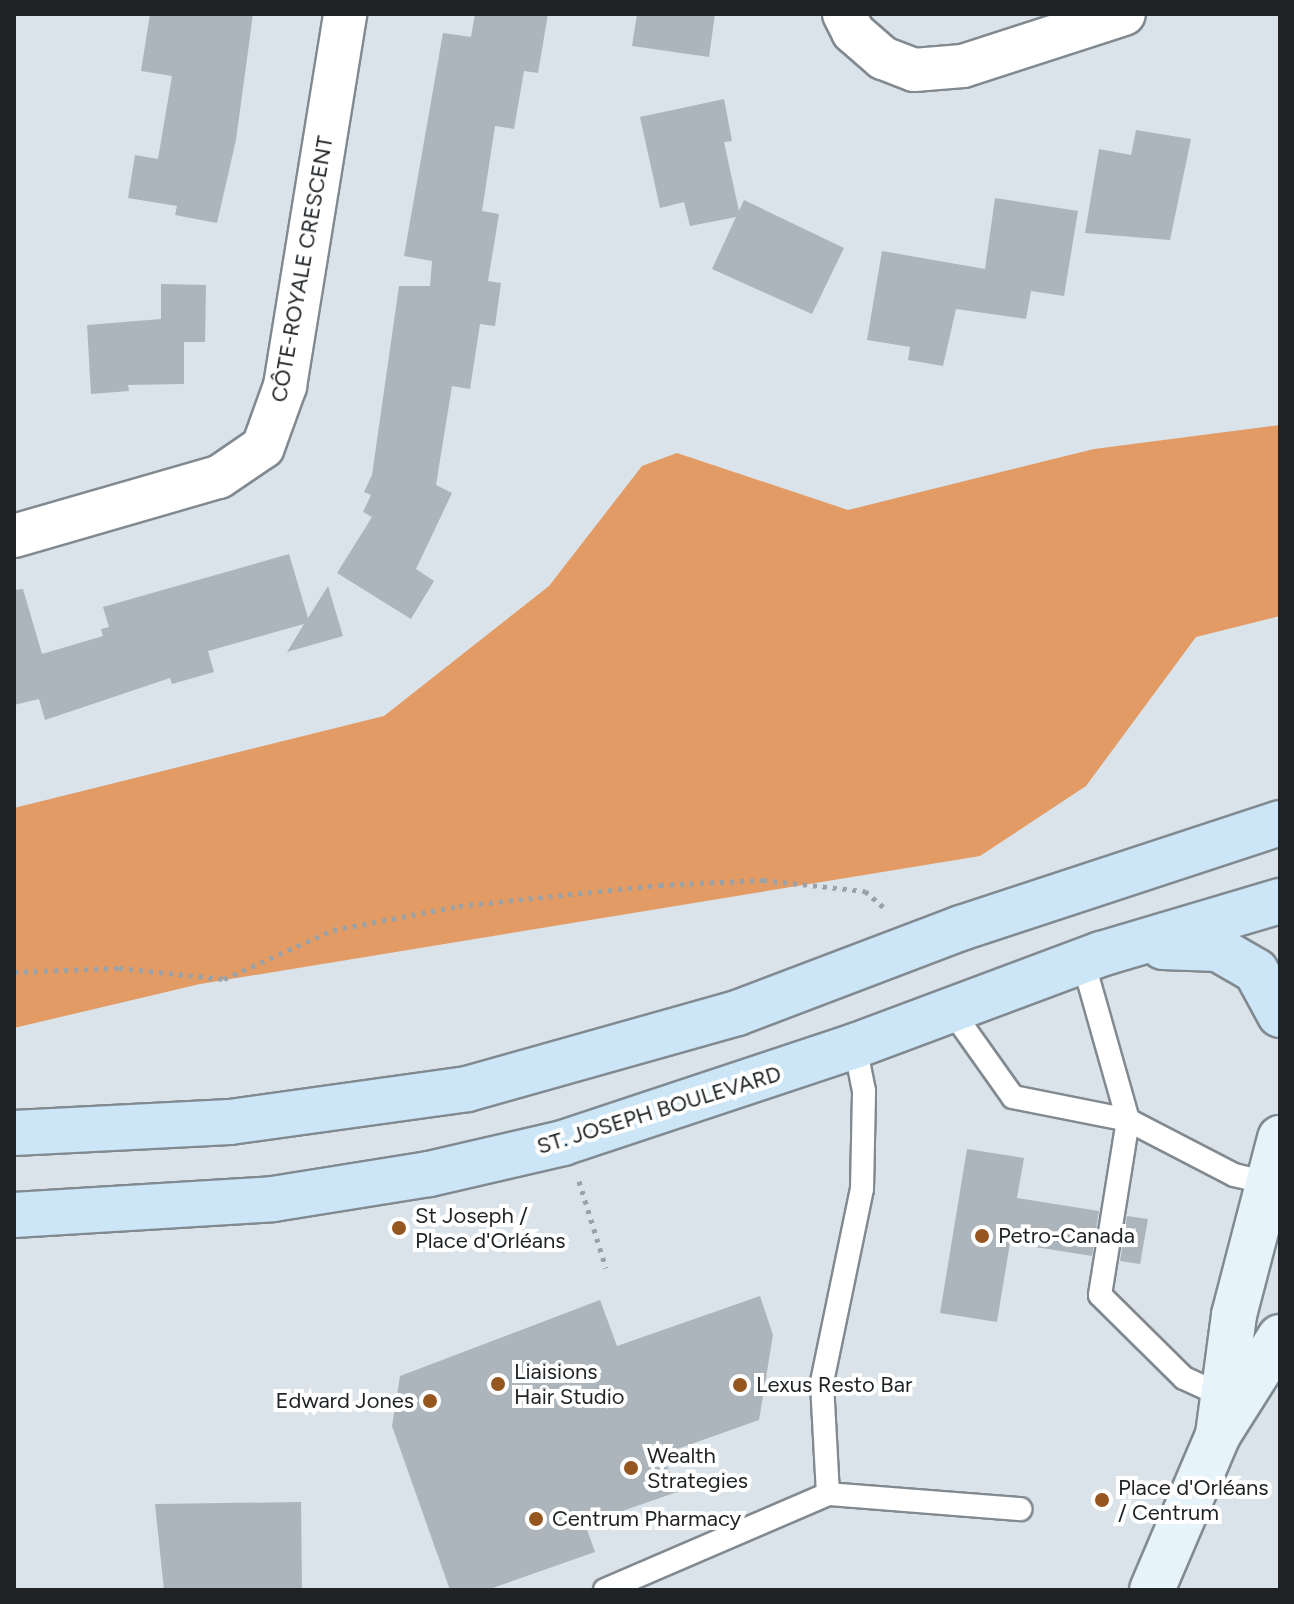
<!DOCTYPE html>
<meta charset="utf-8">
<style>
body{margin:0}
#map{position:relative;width:1294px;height:1604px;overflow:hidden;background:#d9e3e9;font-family:Figtree,sans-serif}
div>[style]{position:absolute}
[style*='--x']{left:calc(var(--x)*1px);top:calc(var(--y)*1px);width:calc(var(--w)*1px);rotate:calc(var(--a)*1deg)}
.forest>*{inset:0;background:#e39b66}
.building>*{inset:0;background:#acb5bb}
.path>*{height:5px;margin-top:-2.5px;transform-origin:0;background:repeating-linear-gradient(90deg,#9aa2a7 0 4px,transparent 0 10px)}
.roads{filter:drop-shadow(2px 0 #818a90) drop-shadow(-2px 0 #818a90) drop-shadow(0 2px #818a90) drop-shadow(0 -2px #818a90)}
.lane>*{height:22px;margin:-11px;padding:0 11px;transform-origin:11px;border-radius:11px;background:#fff}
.street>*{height:42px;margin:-21px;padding:0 21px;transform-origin:21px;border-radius:21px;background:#fff}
.secondary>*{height:44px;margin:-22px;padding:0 22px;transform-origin:22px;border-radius:22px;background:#e6f3fb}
.primary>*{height:44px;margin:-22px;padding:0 22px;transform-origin:22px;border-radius:22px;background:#cce6f7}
.dots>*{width:22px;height:22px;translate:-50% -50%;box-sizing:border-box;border:4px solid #fff;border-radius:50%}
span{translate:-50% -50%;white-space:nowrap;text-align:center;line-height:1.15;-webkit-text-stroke:8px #fff;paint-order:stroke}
.street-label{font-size:22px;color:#1f2325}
.poi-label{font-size:22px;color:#1f2325}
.left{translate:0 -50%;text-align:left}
.right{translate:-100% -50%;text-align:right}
.frame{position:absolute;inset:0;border:16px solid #1f2325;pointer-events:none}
</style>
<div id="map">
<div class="forest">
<div style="clip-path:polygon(1280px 425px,1280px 616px,1196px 637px,1086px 786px,980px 856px,200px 984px,14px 1028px,14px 808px,384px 716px,549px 586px,642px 466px,677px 453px,848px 510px,1094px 449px)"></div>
</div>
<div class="building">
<div style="clip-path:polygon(150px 14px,253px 14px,236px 140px,217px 223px,175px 215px,177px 206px,128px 198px,135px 155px,158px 159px,172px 76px,141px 71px)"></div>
<div style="clip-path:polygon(475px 14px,548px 14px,538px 73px,524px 71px,514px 129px,495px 126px,482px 211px,499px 214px,488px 281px,501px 283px,495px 326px,480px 324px,470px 389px,452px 386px,436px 485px,452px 493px,416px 569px,434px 581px,411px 619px,337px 573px,372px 517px,363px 512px,371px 495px,364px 492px,372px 475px,399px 286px,430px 286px,432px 261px,404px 256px,443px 33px,471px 37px)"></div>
<div style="clip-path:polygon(637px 14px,715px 14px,709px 57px,632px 46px)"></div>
<div style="clip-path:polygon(724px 99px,732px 141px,724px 142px,739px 211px,744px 200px,844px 248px,812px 314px,712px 269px,736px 217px,690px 226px,684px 202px,660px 208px,640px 117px)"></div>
<div style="clip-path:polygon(1136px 130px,1191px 139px,1170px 240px,1085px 233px,1099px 149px,1131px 155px)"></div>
<div style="clip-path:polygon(995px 198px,1078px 211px,1064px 296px,1031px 291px,1026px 319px,956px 309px,943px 366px,908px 360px,910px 347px,867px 340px,882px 251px,985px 269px)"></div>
<div style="clip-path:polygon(161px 284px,206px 285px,205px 342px,184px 342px,184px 384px,128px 385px,129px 391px,91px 394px,87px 325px,161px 319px)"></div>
<div style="clip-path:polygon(289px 554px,308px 618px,328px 586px,343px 636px,287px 652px,304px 624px,208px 651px,214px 672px,172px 684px,170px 678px,45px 720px,39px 699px,14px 705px,14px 590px,23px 589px,42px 654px,103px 636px,101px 629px,109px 627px,103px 607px)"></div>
<div style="clip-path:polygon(967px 1149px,1024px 1158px,1017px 1198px,1099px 1211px,1092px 1256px,1010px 1243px,997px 1322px,940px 1313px)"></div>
<div style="clip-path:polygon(1127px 1216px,1148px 1219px,1140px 1264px,1120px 1261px)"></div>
<div style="clip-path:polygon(760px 1296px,773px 1335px,759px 1420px,663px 1454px,677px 1492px,585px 1524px,595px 1552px,487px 1590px,450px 1590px,392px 1426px,400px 1376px,600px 1300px,617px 1346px)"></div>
<div style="clip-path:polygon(301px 1502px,302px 1590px,164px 1590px,155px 1504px)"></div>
</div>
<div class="path">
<div style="--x:14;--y:972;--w:105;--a:-2.2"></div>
<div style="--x:119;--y:968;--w:106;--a:6"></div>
<div style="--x:224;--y:979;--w:120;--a:-24.2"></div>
<div style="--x:333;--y:930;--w:128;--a:-10.8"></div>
<div style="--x:459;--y:906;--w:202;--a:-6"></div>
<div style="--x:660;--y:885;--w:103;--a:-2.8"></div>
<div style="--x:763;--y:880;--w:103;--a:6.2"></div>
<div style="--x:865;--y:891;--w:29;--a:41"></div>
<div style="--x:579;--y:1181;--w:91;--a:72.8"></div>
</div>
<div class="roads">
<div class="lane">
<div style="--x:1083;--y:961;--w:165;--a:74.2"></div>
<div style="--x:1128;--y:1120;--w:119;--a:27.4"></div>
<div style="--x:1234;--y:1175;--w:36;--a:13"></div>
<div style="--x:952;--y:1011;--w:105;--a:54.7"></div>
<div style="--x:1013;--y:1097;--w:117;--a:11.3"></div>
<div style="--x:1128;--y:1120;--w:177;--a:99.1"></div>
<div style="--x:1100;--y:1295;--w:118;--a:44.7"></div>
<div style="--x:1184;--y:1378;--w:43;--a:24.8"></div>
<div style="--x:828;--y:1494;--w:112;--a:-93.1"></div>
<div style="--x:822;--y:1382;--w:197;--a:-78.3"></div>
<div style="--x:862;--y:1189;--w:98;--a:-88.8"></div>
<div style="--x:864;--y:1091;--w:46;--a:-101.3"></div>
<div style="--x:605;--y:1590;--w:243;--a:-23.3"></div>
<div style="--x:828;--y:1494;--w:193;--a:4.5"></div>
</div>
<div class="street">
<div style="--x:844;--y:14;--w:20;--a:63"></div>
<div style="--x:853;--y:32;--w:40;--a:41"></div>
<div style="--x:883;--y:58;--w:33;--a:21"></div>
<div style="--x:914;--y:70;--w:49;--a:-4.7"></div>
<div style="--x:963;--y:66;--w:169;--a:-17.9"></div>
<div style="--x:14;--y:536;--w:213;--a:-16.1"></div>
<div style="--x:219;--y:477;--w:53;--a:-34.3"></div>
<div style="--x:263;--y:447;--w:65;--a:-70.2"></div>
<div style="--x:285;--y:386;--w:377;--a:-80.8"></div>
</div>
<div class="secondary">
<div style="--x:1218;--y:1435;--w:121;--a:-82.4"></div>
<div style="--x:1234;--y:1315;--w:183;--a:-75.4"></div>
<div style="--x:1152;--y:1590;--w:168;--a:-66.9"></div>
<div style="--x:1218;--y:1435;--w:116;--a:-57.7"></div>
</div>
<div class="primary">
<div style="--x:1163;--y:947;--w:55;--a:2.1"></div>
<div style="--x:1218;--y:949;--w:44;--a:30.1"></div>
<div style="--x:1256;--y:971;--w:50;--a:61.4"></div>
<div style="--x:14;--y:1133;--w:216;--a:-2.9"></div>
<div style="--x:230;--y:1122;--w:239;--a:-7.9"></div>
<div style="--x:467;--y:1089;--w:280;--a:-15.7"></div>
<div style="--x:737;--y:1013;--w:240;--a:-20.8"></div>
<div style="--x:961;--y:928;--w:336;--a:-18.2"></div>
<div style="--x:14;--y:1215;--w:259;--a:-3.5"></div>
<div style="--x:273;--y:1199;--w:158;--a:-9.1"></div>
<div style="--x:429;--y:1174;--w:138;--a:-13"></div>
<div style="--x:563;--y:1143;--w:308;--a:-18.4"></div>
<div style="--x:855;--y:1046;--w:263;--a:-20.5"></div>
<div style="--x:1101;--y:954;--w:187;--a:-16.5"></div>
</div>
</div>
<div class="dots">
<div style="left:399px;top:1228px;background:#96561f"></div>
<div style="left:982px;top:1236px;background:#96561f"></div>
<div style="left:498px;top:1384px;background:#96561f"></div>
<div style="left:740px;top:1385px;background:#96561f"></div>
<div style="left:430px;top:1401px;background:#96561f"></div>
<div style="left:631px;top:1468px;background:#96561f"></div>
<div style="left:1102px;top:1500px;background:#96561f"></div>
<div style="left:536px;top:1519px;background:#96561f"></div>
</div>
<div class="street-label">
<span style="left:302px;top:269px;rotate:-80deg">CÔTE-ROYALE CRESCENT</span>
<span style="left:659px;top:1110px;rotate:-17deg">ST. JOSEPH BOULEVARD</span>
</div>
<div class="poi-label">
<span class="left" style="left:415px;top:1228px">St Joseph /<br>Place d'Orléans</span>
<span class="left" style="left:998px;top:1236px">Petro-Canada</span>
<span class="left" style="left:514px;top:1384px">Liaisions<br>Hair Studio</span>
<span class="left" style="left:756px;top:1385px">Lexus Resto Bar</span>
<span class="right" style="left:414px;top:1401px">Edward Jones</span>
<span class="left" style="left:647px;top:1468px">Wealth<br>Strategies</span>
<span class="left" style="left:1118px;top:1500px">Place d'Orléans<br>/ Centrum</span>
<span class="left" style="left:552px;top:1519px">Centrum Pharmacy</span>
</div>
<div class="frame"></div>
</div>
